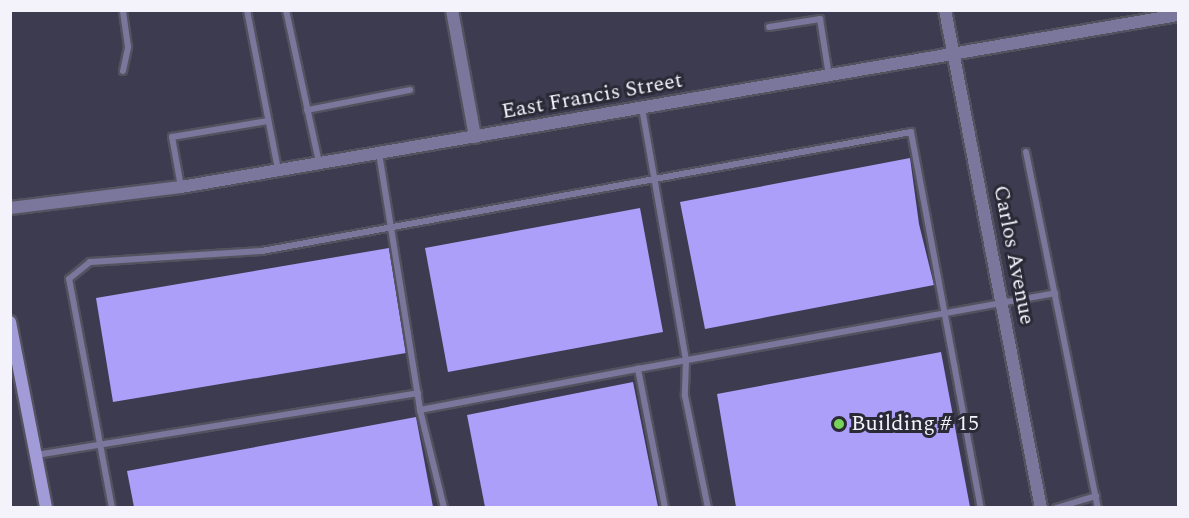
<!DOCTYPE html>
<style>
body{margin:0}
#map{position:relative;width:1189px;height:518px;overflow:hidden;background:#343341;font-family:Spectral,serif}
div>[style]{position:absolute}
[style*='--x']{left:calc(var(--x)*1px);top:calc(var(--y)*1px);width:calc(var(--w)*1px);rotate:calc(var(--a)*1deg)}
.built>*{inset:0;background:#3d3b4f}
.building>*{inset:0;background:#ab9ff9}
.roads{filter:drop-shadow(2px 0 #53525f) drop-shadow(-2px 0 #53525f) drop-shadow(0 2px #53525f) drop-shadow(0 -2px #53525f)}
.service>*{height:6px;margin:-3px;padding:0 3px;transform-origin:3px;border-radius:3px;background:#7a769c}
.minor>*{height:12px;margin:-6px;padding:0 6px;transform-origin:6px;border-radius:6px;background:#7a769c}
.tertiary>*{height:12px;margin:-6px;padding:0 6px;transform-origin:6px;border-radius:6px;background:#7a769c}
.secondary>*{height:12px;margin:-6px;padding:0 6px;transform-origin:6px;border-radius:6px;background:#a19bd7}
.dots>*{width:16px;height:16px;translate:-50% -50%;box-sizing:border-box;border:3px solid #2a2936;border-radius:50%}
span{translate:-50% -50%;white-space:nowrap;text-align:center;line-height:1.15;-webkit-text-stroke:6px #2a2936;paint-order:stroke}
.street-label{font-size:22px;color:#f4f3fc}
.poi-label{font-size:22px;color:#f4f3fc}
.left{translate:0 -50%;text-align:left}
.frame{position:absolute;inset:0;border:12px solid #f4f3fc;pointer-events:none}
</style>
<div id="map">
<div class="built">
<div style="clip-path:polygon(10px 11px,1178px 11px,1178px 507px,11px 507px)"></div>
</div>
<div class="building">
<div style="clip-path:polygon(910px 158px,919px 224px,934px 285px,705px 329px,680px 202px)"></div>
<div style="clip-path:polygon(640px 208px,663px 332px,448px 372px,425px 248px)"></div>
<div style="clip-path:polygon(389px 248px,406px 353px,113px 402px,96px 298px)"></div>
<div style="clip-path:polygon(941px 352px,970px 507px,736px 507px,717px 394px)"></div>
<div style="clip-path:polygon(633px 382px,658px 507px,485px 507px,467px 415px)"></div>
<div style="clip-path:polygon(416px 417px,433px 507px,134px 507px,127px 471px)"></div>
</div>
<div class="roads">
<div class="service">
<div style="--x:247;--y:10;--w:163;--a:79"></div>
<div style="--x:286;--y:10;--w:157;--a:77.8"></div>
<div style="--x:769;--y:27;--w:52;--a:-8.9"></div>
<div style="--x:820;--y:19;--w:58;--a:81"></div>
<div style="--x:123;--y:71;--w:25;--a:-78"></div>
<div style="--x:128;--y:47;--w:37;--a:-98"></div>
<div style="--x:642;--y:108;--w:257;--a:80.1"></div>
<div style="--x:686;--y:361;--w:35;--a:92"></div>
<div style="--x:685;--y:396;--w:114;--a:78.4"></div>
<div style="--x:307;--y:110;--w:105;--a:-11"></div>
<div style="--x:1026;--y:152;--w:363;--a:78.6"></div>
<div style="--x:379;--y:153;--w:260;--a:80.9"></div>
<div style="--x:420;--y:410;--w:101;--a:76.2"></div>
<div style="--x:181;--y:187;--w:51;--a:-100.2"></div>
<div style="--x:172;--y:137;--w:97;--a:-9.5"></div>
<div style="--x:420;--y:410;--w:222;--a:-10.7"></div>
<div style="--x:36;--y:455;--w:387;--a:-9.2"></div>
<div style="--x:112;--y:508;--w:233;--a:-100.6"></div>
<div style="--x:69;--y:279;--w:27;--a:-39"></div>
<div style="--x:90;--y:262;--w:172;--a:-3.7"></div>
<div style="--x:262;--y:251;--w:660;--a:-10.39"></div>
<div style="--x:911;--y:132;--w:382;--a:79.5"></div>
<div style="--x:665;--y:508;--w:142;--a:-101"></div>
<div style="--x:638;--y:369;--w:424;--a:-10.3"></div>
<div style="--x:1056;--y:508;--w:42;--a:-16.7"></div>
</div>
<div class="minor">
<div style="--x:452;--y:10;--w:129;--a:79.7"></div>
<div style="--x:945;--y:10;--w:507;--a:79.09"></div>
</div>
<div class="tertiary">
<div style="--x:10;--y:208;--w:172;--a:-7"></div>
<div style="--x:181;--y:187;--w:1012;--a:-9.79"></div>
</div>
<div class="secondary">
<div style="--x:10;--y:322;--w:189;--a:79"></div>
</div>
</div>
<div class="dots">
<div style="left:839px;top:424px;background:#77d259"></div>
</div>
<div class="street-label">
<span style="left:592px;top:96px;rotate:-10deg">East Francis Street</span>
<span style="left:1014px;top:255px;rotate:79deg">Carlos Avenue</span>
</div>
<div class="poi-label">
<span class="left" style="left:851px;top:424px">Building # 15</span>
</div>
<div class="frame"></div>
</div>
